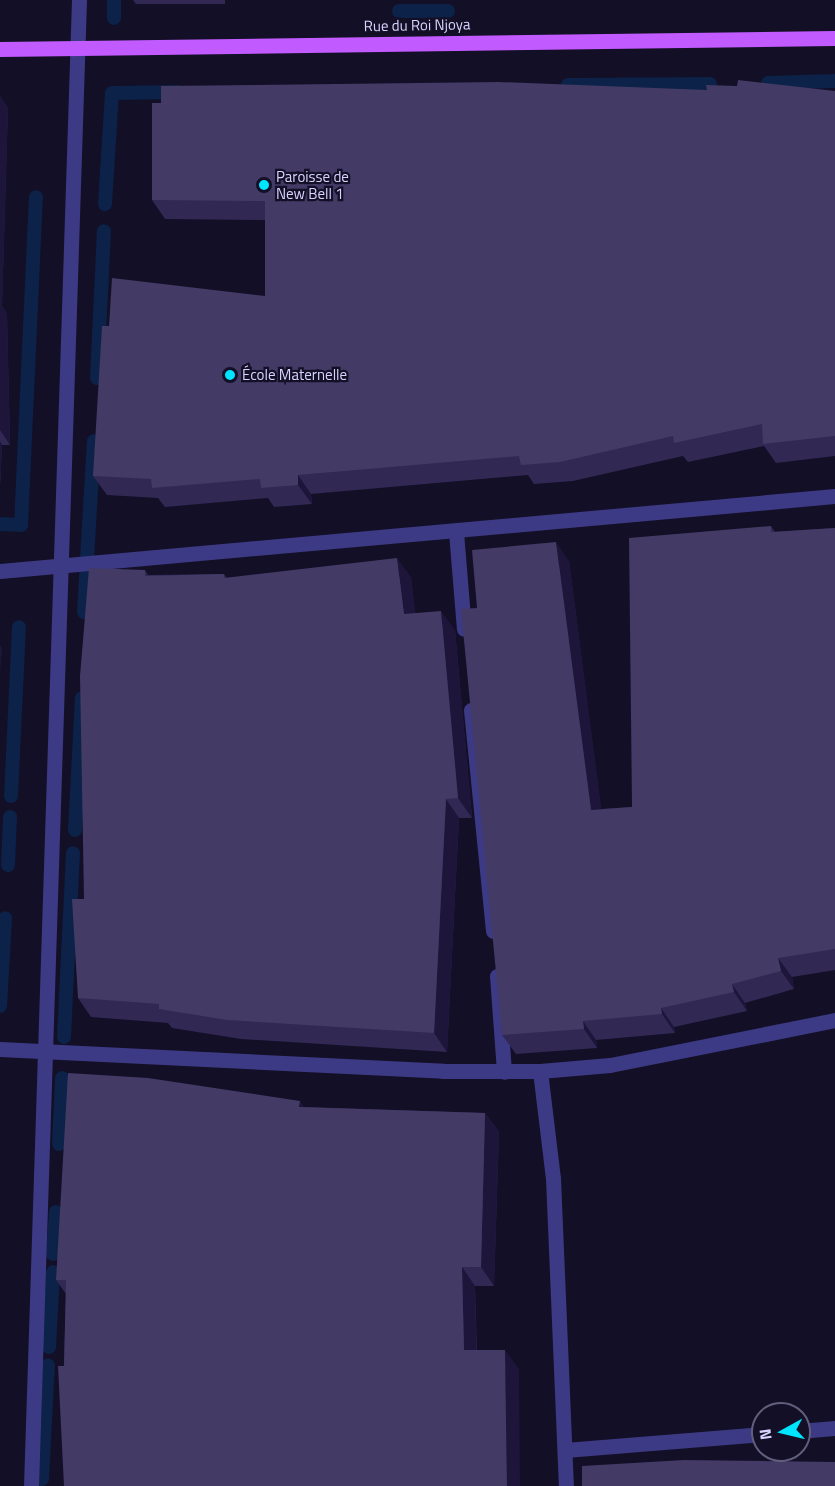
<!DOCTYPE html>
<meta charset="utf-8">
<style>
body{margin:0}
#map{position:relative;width:835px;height:1486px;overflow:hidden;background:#130f26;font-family:"Titillium Web",sans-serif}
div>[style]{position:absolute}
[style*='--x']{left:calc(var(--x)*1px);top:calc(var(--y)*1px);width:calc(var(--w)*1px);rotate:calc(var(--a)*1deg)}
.stream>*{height:14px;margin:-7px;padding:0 7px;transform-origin:7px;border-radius:7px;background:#0c2248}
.minor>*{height:15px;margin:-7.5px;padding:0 7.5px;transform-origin:7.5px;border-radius:7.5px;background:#3d3a85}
.major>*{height:15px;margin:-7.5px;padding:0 7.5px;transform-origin:7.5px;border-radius:7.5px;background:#c25bff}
.wall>*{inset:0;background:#312854}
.shaded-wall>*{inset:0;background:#1d163a}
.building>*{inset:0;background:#433a66}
.dots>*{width:16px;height:16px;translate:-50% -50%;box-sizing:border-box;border:3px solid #130f26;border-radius:50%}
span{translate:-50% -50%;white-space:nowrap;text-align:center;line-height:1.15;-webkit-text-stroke:4.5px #130f26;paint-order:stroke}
.street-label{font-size:15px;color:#d9d4ff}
.poi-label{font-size:15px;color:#d9d4ff}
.left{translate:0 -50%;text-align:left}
.north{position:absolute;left:751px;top:1402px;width:60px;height:60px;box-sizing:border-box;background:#130f26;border:2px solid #625e7d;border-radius:50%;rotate:262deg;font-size:16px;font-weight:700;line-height:24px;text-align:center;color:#d9d4ff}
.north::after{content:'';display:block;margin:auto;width:21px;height:27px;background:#00e5ff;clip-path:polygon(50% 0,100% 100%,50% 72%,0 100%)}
</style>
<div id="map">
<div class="stream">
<div style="--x:399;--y:11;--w:49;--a:0"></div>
<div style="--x:114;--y:18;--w:18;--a:-90"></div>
<div style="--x:768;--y:83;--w:67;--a:-1.7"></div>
<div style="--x:568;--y:85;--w:142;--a:-0.4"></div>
<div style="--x:105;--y:204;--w:111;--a:-86.4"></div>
<div style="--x:112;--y:93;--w:66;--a:-0.9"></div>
<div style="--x:97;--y:378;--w:147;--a:-87.3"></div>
<div style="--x:0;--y:524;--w:21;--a:3"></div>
<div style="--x:21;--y:525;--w:328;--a:-87.4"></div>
<div style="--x:84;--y:612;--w:171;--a:-86.7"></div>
<div style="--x:11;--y:796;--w:169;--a:-87.3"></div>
<div style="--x:75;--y:830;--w:132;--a:-87"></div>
<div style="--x:8;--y:865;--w:48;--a:-87.6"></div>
<div style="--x:0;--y:1006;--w:88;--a:-86.7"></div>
<div style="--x:64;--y:1037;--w:184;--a:-87.2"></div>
<div style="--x:59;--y:1144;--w:66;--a:-87.4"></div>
<div style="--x:53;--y:1254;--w:42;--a:-85.9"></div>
<div style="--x:49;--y:1347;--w:75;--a:-86.9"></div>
<div style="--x:42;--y:1479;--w:114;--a:-87"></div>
</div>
<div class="minor">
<div style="--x:456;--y:532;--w:97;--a:85.3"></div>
<div style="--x:0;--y:571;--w:838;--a:-5.13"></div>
<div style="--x:471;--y:710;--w:222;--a:84.3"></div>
<div style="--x:497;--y:976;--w:96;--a:85.8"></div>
<div style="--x:0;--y:1049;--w:444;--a:2.8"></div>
<div style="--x:443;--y:1071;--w:97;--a:0"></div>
<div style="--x:540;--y:1071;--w:70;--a:-4.9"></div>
<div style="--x:610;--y:1065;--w:229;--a:-11.3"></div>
<div style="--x:540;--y:1071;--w:108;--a:83.1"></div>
<div style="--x:553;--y:1178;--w:308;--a:87.6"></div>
<div style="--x:799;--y:1431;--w:36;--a:-5"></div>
<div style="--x:565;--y:1450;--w:199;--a:-4.6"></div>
<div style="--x:31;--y:1486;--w:1487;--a:-88.15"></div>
</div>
<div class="major">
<div style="--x:0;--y:49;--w:835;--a:-0.75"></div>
</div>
<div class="wall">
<div style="clip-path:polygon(133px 0,225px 0,225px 4px,136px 4px)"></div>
<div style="clip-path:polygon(707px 90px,835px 91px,835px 456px,776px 463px,764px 446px,688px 462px,683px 456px,573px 481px,534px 484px,528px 475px,311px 494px,312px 504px,274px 507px,268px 498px,165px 507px,158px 498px,107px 495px,93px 476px,109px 326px,265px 296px,265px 220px,165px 219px,152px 200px)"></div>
<div style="clip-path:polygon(0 96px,8px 108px,2px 306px,7px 314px,10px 445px,2px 445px,0 487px)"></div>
<div style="clip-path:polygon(771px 526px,775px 532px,835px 528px,835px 970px,792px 977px,794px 989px,745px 1003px,747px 1011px,674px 1027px,675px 1033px,596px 1040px,597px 1048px,516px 1054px,502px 1035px,477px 608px,569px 561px,601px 809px,632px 807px)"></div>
<div style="clip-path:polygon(145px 570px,148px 575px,224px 574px,227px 578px,411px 577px,415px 613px,455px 630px,472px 818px,459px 818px,447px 1052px,241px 1039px,172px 1028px,168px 1023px,91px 1017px,78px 998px,84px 899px)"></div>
<div style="clip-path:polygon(305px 1107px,485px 1113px,499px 1132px,494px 1286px,475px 1286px,477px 1350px,519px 1369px,64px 1366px,66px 1294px,56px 1280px)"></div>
</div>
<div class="shaded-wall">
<div style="clip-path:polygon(0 96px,8px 108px,2px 306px,7px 314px,10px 445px,0 430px)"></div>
<div style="clip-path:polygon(0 441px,2px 445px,0 487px)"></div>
<div style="clip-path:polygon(298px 475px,311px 494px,312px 504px,298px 485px)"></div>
<div style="clip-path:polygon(556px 542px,569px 561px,604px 829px,591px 810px)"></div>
<div style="clip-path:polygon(397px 558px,411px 577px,418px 633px,404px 614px)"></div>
<div style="clip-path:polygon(441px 611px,455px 630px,472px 818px,458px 798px)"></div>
<div style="clip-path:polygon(0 645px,2px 648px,0 675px)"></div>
<div style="clip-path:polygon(446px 799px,459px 818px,447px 1052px,434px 1033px)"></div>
<div style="clip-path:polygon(778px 958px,792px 977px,794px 989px,781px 971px)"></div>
<div style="clip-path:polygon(732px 984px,745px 1003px,747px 1011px,734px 992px)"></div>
<div style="clip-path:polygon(661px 1008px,674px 1027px,675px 1033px,662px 1014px)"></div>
<div style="clip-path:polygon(583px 1021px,596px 1040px,597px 1048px,584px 1029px)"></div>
<div style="clip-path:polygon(300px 1101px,313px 1120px,299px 1107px)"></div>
<div style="clip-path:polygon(485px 1113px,499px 1132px,494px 1286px,481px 1267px)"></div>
<div style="clip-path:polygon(462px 1267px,475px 1286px,477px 1369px,464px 1350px)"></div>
<div style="clip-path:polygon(505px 1350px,519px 1369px,520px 1486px,507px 1486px)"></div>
</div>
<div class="building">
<div style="clip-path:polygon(738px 80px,835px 91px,835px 436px,763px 444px,762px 424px,674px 443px,673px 436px,560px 462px,521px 465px,519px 456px,298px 475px,298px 485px,261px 488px,260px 479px,152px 488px,151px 479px,93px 476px,102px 326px,109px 326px,112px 278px,265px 296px,265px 201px,152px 200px,152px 103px,161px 103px,161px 86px,499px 82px,707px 90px,706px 85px,737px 86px)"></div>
<div style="clip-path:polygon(771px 526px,771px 532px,835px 528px,835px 949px,778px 958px,781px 971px,732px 984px,734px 992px,661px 1008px,662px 1014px,583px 1021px,584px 1029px,502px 1035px,461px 609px,477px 608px,472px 550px,556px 542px,591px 810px,632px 807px,629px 538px)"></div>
<div style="clip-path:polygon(397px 558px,404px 614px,441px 611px,458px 798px,446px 799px,434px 1033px,227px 1020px,159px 1009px,159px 1004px,78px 998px,72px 899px,84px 899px,80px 676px,89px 568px,145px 570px,145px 576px,224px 574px,224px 578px)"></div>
<div style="clip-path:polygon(68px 1073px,148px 1078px,300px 1101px,299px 1107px,485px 1113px,481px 1267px,462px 1267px,464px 1350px,505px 1350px,507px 1486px,64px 1486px,58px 1366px,64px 1366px,66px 1280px,56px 1280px)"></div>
<div style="clip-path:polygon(684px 1460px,835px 1462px,835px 1486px,582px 1486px,582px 1466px)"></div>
</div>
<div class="dots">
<div style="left:264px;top:185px;background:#00e5ff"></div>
<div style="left:230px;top:375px;background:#00e5ff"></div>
</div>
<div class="street-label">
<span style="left:417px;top:25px;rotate:-1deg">Rue du Roi Njoya</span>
</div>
<div class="poi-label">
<span class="left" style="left:276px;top:185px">Paroisse de<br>New Bell 1</span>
<span class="left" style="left:242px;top:375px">École Maternelle</span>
</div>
<div class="north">N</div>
</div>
